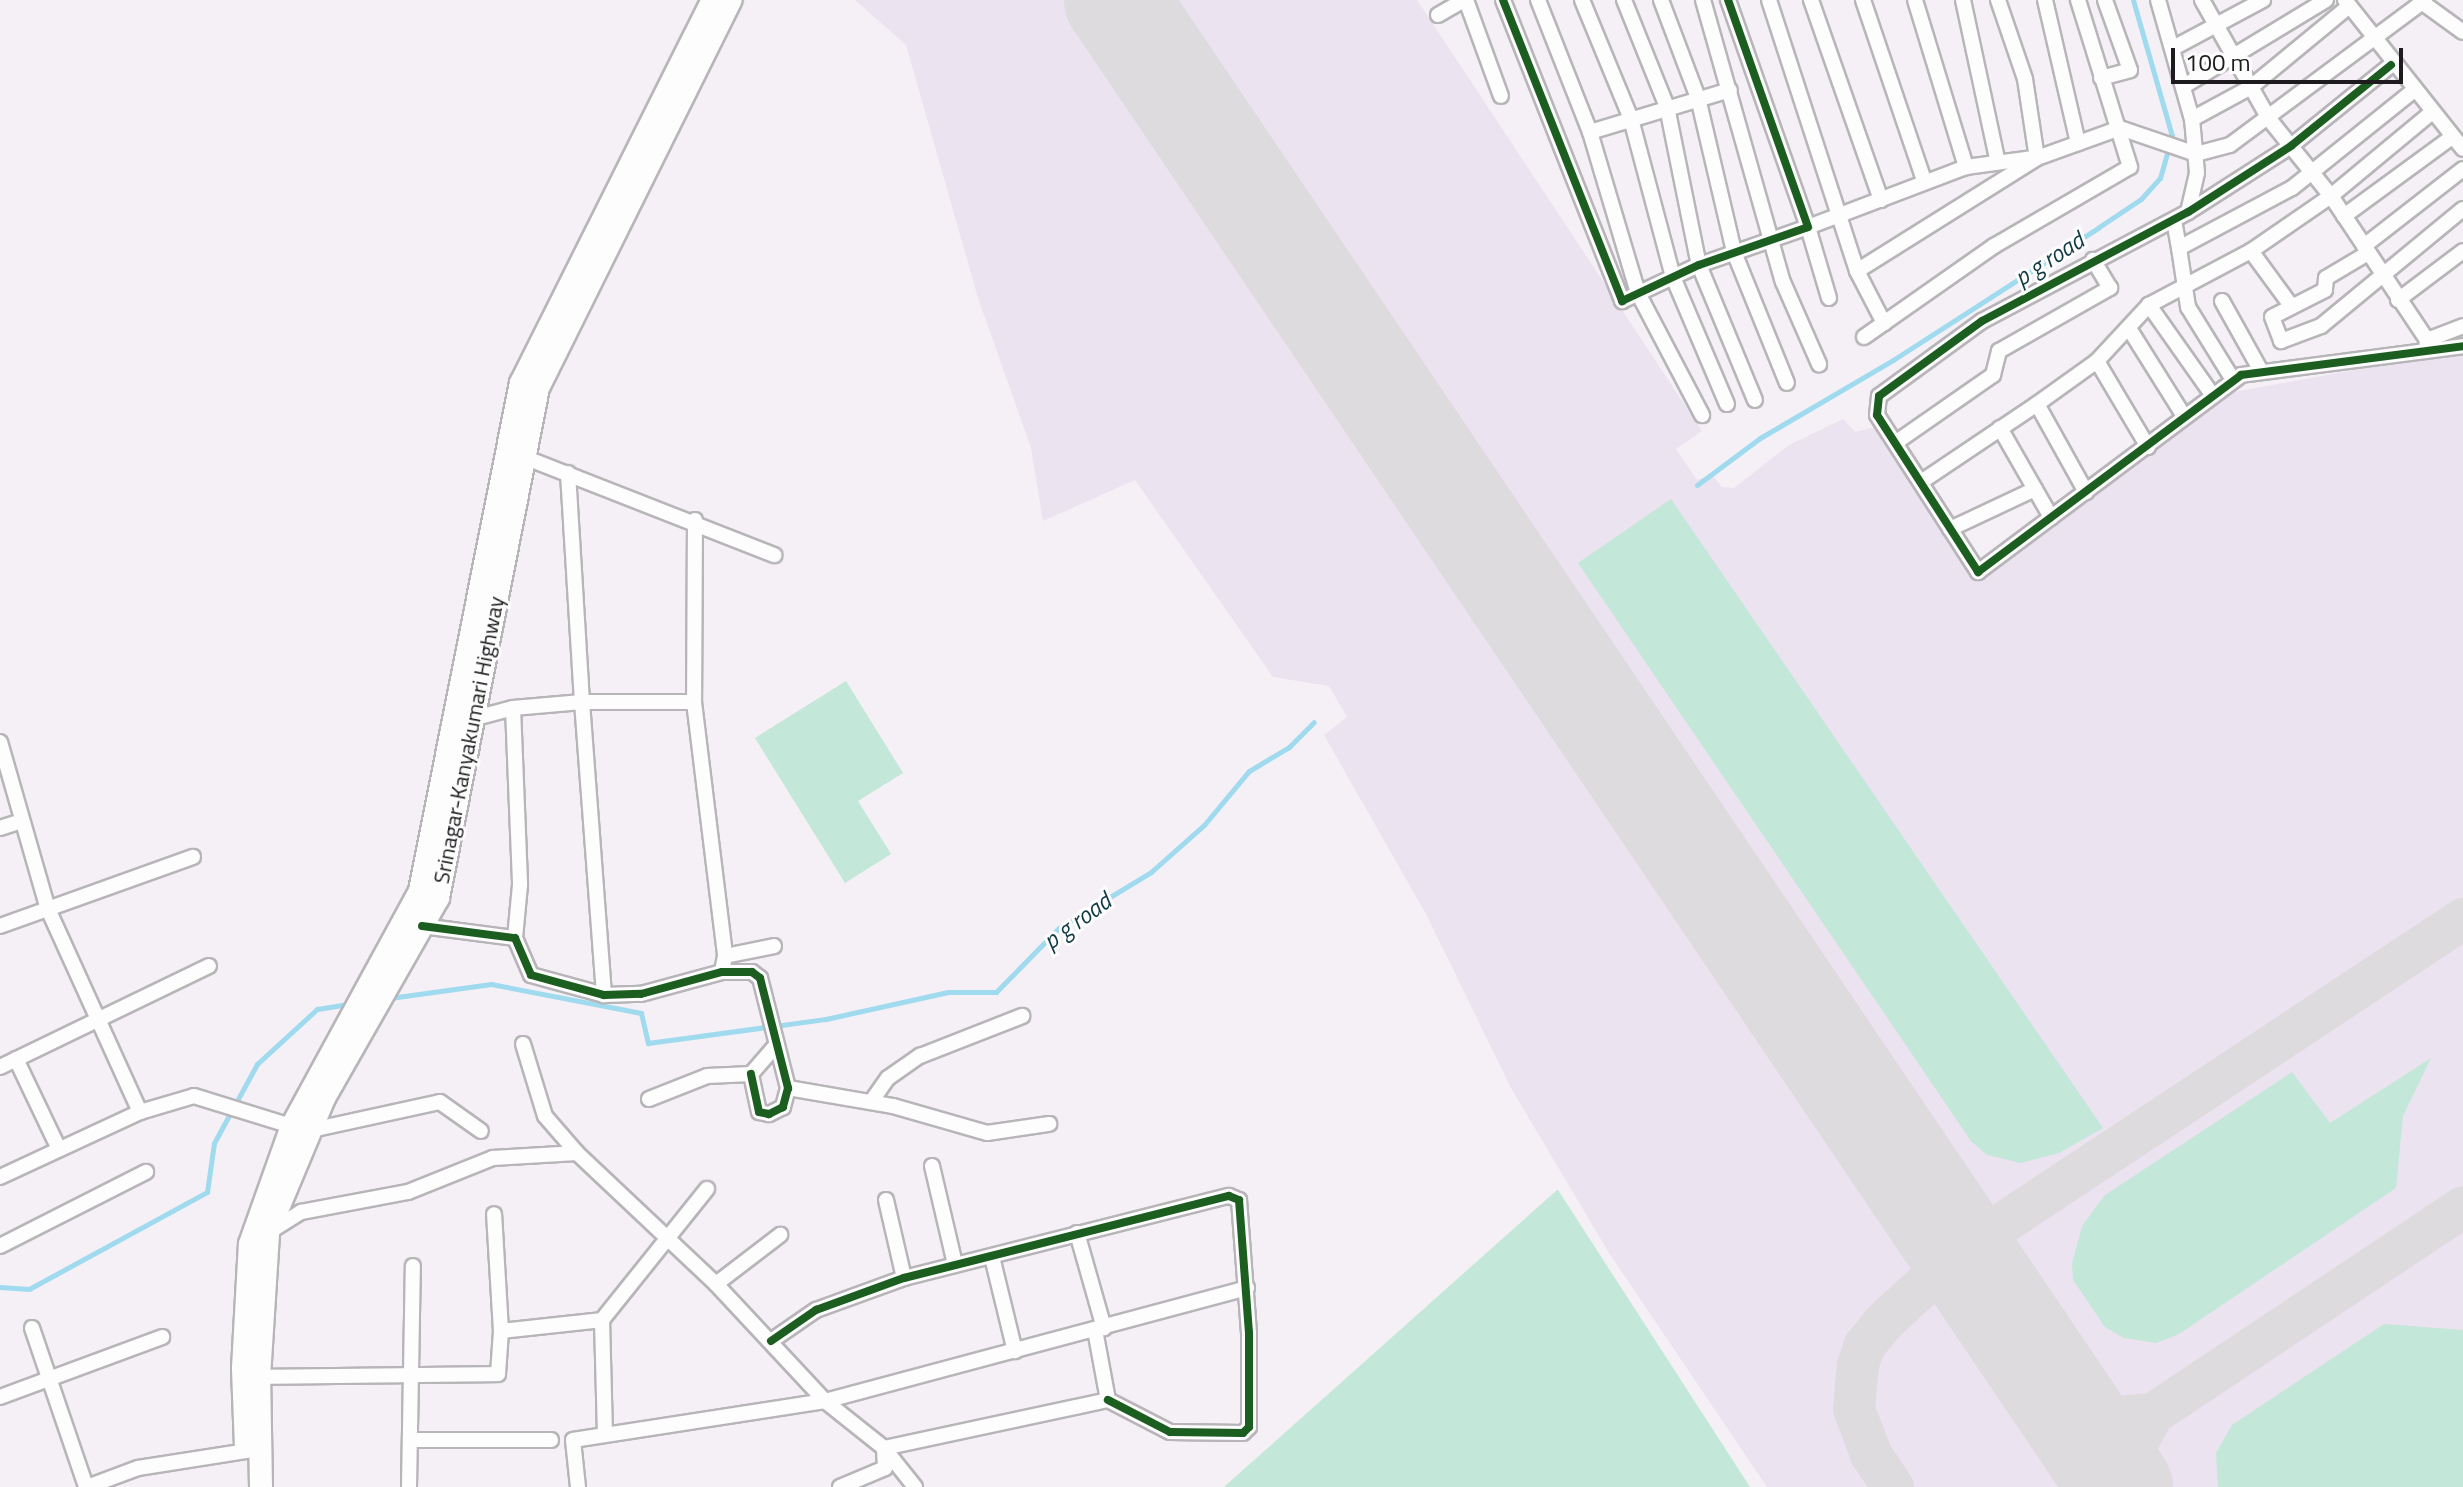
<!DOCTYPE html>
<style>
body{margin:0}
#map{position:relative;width:2463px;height:1487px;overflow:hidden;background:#f4f0f6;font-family:"Titillium Web",sans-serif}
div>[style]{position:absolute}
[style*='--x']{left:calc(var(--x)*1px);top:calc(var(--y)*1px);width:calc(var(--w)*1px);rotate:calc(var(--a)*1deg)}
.built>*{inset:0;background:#ece3f0}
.green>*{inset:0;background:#c3e7d8}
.stream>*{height:5px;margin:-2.5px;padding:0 2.5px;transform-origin:2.5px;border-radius:2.5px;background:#9fdaee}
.taxiway>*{height:42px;margin:-21px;padding:0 21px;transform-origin:21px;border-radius:21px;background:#dedbde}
.runway>*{height:104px;margin:-52px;padding:0 52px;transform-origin:52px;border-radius:52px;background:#dedbde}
.roads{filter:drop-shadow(2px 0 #b8b5b9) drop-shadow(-2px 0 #b8b5b9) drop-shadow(0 2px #b8b5b9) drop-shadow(0 -2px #b8b5b9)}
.minor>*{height:14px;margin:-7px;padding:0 7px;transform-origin:7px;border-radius:7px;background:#fdfdfe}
.trunk>*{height:22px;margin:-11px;padding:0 11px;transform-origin:11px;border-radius:11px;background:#fdfdfe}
.cycleway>*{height:8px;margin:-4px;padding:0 4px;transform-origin:4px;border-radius:4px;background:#1b5e20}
span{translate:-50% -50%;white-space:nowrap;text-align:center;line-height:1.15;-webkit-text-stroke:6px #fdfdfd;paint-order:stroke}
.street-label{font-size:22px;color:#1e1b1f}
.water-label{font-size:24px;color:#113944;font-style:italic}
.scale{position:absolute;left:2171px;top:48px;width:232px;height:36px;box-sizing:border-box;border:4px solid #1e1b1f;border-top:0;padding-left:10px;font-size:24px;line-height:28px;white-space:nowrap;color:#1e1b1f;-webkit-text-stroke:6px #fdfdfd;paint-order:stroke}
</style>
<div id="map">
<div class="built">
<div style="clip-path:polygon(855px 0,1417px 0,1702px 431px,1676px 449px,1697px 480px,1712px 475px,1722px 487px,1734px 488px,1789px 445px,1843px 419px,1855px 432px,1879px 426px,1977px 581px,2223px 394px,2463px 350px,2463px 1487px,1767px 1487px,1609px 1253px,1511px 1088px,1426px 914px,1324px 735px,1347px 717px,1329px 686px,1273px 677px,1135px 480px,1043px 521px,1031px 448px,978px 298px,906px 45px)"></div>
</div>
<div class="green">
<div style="clip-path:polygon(1671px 499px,2103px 1128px,2059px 1153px,2021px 1163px,1987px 1155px,1971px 1141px,1578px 563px)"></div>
<div style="clip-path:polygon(846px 681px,903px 773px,858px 801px,891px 854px,845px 883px,755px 738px)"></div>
<div style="clip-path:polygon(2431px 1058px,2403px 1116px,2396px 1188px,2179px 1334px,2156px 1343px,2124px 1338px,2105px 1327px,2073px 1280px,2072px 1264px,2082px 1226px,2105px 1195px,2292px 1072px,2330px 1123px)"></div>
<div style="clip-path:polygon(1558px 1190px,1750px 1487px,1224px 1487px,1557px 1190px)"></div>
<div style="clip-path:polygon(2384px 1324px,2463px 1330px,2463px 1487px,2218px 1487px,2216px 1453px,2232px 1425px)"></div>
</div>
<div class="stream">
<div style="--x:1697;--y:485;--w:79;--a:-36.7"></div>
<div style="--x:1760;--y:438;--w:154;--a:-30.4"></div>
<div style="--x:1893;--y:360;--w:245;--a:-32.8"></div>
<div style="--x:2099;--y:227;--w:50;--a:-33.7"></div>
<div style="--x:2141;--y:199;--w:28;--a:-48"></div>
<div style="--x:2160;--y:178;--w:44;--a:-74.1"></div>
<div style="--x:2172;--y:136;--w:141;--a:-106"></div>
<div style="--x:390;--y:998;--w:102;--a:-7.9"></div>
<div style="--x:491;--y:984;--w:153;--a:10.9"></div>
<div style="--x:641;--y:1013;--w:31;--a:77"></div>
<div style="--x:648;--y:1043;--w:180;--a:-7.7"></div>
<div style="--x:826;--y:1019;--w:125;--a:-12.5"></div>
<div style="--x:948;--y:992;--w:48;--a:0"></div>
<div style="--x:996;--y:992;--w:90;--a:-45.5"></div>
<div style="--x:1059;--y:928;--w:108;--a:-31.3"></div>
<div style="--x:1151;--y:872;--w:71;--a:-41.6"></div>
<div style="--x:1204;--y:825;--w:70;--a:-50.2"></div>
<div style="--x:1249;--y:771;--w:47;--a:-31"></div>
<div style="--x:1289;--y:747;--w:35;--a:-45"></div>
<div style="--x:0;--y:1287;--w:29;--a:4"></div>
<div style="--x:29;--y:1289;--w:203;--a:-28.6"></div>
<div style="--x:207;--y:1192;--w:49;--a:-81.9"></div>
<div style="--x:214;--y:1143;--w:90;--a:-61.4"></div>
<div style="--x:257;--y:1064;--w:81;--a:-42.5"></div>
<div style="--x:317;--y:1009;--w:32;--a:-9"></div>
</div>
<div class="taxiway">
<div style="--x:2057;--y:1395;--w:51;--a:26.6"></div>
<div style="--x:2103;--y:1418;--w:50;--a:-4.6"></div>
<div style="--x:1893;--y:1487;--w:40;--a:-124"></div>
<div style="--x:1871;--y:1454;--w:48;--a:-110.7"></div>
<div style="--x:1854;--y:1409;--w:44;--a:-84.8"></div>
<div style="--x:1858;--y:1365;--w:21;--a:-71"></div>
<div style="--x:1865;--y:1345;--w:30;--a:-50"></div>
<div style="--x:1884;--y:1322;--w:105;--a:-42.7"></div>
<div style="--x:1961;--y:1251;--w:602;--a:-33.48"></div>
<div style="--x:2129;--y:1487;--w:29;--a:-90"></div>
<div style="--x:2129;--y:1458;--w:50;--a:-61.4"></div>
<div style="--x:2153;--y:1414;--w:373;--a:-33.7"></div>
</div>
<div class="runway">
<div style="--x:1116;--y:0;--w:1795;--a:55.95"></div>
</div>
<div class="roads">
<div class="minor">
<div style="--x:1466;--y:0;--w:102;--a:70"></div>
<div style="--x:1503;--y:0;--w:324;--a:68.4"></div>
<div style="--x:1622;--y:301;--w:85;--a:-25.1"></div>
<div style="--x:1699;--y:265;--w:115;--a:-19.2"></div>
<div style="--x:1808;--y:227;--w:241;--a:-109.4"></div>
<div style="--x:1538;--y:0;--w:142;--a:68.5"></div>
<div style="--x:1590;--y:132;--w:168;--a:73.4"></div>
<div style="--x:1638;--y:293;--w:138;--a:62.3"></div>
<div style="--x:1582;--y:0;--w:129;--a:67.6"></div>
<div style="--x:1631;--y:119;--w:163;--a:75.1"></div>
<div style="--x:1673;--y:277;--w:138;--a:67"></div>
<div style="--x:1624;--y:0;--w:115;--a:68.1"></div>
<div style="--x:1667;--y:107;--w:161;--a:78.6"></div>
<div style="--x:1699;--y:265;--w:146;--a:67.5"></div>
<div style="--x:1661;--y:0;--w:105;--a:69.3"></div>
<div style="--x:1698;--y:98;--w:158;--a:76.8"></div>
<div style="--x:1734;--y:252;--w:141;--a:68"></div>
<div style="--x:1703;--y:0;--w:293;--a:74.2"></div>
<div style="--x:1783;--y:282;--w:90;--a:66.3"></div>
<div style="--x:1769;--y:0;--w:285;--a:72"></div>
<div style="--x:1857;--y:271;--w:59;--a:62.6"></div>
<div style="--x:1811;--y:0;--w:212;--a:70.7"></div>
<div style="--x:1863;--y:0;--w:190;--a:71.3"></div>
<div style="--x:1915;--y:0;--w:175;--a:73"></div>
<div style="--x:1963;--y:0;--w:163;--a:77.9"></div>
<div style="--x:1998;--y:0;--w:83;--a:71.1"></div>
<div style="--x:2025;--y:79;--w:80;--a:81.4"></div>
<div style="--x:2045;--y:0;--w:147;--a:77"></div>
<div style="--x:2158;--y:0;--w:124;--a:74.1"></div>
<div style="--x:2192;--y:119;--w:54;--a:84.7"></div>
<div style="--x:2197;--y:173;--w:40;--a:103"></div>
<div style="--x:2202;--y:0;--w:137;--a:60.6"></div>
<div style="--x:2269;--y:119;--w:99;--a:51.2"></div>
<div style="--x:2331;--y:196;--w:173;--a:56.3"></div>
<div style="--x:2427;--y:340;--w:10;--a:96"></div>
<div style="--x:2345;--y:0;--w:190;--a:51.6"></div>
<div style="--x:2423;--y:3;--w:49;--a:35.9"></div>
<div style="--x:1438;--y:15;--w:30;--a:-30"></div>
<div style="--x:2175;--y:47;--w:100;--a:-28.1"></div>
<div style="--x:2391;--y:65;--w:129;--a:141"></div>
<div style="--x:2291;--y:146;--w:122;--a:147.3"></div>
<div style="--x:2188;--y:212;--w:233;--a:152.1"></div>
<div style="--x:1982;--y:321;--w:127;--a:143.9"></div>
<div style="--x:1879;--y:396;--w:19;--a:96"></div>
<div style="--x:1877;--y:415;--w:187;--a:57.2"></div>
<div style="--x:1978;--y:572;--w:329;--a:-36.8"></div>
<div style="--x:2241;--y:375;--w:224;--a:-7.4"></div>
<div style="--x:2101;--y:78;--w:30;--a:-15"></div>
<div style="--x:2130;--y:70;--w:74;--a:-109.7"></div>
<div style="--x:2184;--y:86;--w:166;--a:-31.2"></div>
<div style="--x:2192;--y:119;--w:67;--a:-28.5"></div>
<div style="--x:2251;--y:87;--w:126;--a:-39.5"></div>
<div style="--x:1590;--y:132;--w:146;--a:-16.7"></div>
<div style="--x:2344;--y:216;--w:134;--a:-36.2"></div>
<div style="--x:2174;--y:220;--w:28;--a:80"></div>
<div style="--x:2179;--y:248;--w:128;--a:-28"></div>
<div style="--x:2292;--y:188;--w:155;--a:-38.7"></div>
<div style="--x:2364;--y:246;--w:125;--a:-37.9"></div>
<div style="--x:2179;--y:248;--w:60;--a:81.3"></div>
<div style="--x:2188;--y:307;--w:86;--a:58.3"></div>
<div style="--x:2251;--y:251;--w:69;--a:53.8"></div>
<div style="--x:2368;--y:253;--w:49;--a:149.2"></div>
<div style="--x:2326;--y:278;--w:12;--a:95"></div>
<div style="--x:2325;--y:290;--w:59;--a:153"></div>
<div style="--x:2272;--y:317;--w:26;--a:69"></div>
<div style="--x:2281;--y:341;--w:43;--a:-20.6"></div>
<div style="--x:2321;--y:326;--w:184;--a:-39.5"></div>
<div style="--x:1857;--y:271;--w:213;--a:-32.1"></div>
<div style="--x:2037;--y:158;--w:88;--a:-19.9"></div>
<div style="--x:2120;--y:128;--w:80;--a:18.9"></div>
<div style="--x:2196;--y:154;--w:35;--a:-15"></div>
<div style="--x:2230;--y:145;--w:243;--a:-36.6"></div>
<div style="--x:1829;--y:298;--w:74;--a:-106.5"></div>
<div style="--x:1808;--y:227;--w:169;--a:-20.8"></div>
<div style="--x:1966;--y:167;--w:68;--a:-7.7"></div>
<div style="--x:2398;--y:300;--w:81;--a:-37"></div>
<div style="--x:2222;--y:301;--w:80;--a:60.9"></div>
<div style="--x:2130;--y:330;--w:102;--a:57.9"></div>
<div style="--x:1864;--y:337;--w:159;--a:-35"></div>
<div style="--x:1994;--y:246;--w:157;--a:-30.2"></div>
<div style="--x:2130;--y:167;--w:175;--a:-107.3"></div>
<div style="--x:2427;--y:340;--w:39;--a:-21"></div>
<div style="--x:2097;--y:361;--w:100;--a:59.3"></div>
<div style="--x:2211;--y:393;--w:108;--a:-125.2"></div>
<div style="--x:2149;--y:305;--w:115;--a:-27.9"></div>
<div style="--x:2251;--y:251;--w:97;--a:-34.5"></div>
<div style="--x:2331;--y:196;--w:131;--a:-39.7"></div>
<div style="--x:2037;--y:404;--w:74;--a:-35.6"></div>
<div style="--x:2097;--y:361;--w:76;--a:-47.1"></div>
<div style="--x:2000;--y:428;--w:103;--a:60.2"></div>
<div style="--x:1898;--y:441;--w:116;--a:-34.8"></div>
<div style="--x:1993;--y:375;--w:25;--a:-76"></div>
<div style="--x:1999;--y:351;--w:128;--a:-29.6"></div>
<div style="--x:2110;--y:288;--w:33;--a:-121"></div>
<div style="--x:524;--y:457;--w:269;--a:21.4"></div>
<div style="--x:568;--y:473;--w:229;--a:86.5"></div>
<div style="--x:582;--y:702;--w:112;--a:0"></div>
<div style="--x:1921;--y:482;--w:140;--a:-33.9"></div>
<div style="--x:2037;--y:404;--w:101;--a:60.9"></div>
<div style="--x:695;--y:520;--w:182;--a:90.3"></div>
<div style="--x:694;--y:702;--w:256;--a:83"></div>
<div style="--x:725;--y:956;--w:16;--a:101"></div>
<div style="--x:1950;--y:529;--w:94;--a:-25.2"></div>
<div style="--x:513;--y:708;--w:69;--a:-5"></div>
<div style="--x:582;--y:702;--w:294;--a:85.7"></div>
<div style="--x:472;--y:719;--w:42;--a:-15"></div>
<div style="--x:513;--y:708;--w:177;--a:87.7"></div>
<div style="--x:520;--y:885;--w:53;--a:95.4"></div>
<div style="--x:0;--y:742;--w:174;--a:74"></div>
<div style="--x:48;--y:909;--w:223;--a:65.6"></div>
<div style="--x:0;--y:828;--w:20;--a:-18"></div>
<div style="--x:0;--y:926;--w:205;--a:-19.7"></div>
<div style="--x:422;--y:926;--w:94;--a:7.4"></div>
<div style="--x:515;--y:938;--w:40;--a:66.6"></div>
<div style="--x:531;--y:975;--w:76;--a:15.3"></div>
<div style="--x:604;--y:995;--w:37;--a:-2"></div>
<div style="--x:641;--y:994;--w:84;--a:-15.2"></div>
<div style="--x:722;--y:972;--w:30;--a:0"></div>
<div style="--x:752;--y:972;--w:10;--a:37"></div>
<div style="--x:760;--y:978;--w:114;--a:75.7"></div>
<div style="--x:788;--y:1088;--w:20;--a:105"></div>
<div style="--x:783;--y:1107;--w:16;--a:153"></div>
<div style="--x:769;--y:1114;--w:10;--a:-169"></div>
<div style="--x:759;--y:1112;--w:39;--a:-102"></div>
<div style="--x:725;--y:956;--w:50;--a:-11.5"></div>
<div style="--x:523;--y:1044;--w:75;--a:73"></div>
<div style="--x:545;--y:1116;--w:49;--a:49.1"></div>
<div style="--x:577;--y:1153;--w:191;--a:43.3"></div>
<div style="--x:716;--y:1284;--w:160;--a:47"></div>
<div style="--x:825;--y:1401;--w:75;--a:38.5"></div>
<div style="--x:884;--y:1448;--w:50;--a:51.5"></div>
<div style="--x:16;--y:1059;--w:100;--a:64.5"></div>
<div style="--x:0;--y:1067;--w:232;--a:-25.8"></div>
<div style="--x:788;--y:1088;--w:107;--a:9.7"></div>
<div style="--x:893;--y:1106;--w:98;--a:16"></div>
<div style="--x:987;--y:1133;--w:63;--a:-8.3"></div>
<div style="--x:649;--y:1099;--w:62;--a:-21.6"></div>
<div style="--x:707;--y:1076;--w:44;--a:-2.6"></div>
<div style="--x:751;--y:1074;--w:35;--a:-49"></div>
<div style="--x:871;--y:1102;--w:29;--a:-55"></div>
<div style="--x:888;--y:1078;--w:39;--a:-35"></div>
<div style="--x:920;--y:1056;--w:110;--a:-21.4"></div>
<div style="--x:932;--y:1166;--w:101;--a:76.8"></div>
<div style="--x:0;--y:1177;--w:154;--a:-24.9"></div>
<div style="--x:140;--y:1112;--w:56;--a:-16.5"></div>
<div style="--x:194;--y:1096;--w:118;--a:17.2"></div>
<div style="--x:307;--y:1131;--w:136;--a:-12.3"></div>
<div style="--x:440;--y:1102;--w:50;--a:35.3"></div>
<div style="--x:886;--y:1200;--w:80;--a:77"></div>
<div style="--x:269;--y:1232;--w:38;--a:-32"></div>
<div style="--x:301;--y:1212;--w:109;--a:-10.6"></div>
<div style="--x:408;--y:1192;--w:92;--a:-21.8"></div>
<div style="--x:493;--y:1158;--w:84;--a:-3.4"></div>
<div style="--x:1077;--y:1233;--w:99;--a:74.1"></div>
<div style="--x:0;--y:1246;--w:164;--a:-26.9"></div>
<div style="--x:992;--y:1257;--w:97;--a:76.3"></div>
<div style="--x:716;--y:1284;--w:81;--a:-37.4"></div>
<div style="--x:602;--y:1320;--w:168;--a:-51.3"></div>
<div style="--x:32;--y:1328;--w:168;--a:71.2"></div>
<div style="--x:501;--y:1331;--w:102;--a:-6.2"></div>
<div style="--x:602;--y:1320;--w:114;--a:88.5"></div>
<div style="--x:771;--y:1341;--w:55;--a:-34.6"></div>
<div style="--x:816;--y:1310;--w:94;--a:-20"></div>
<div style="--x:904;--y:1278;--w:335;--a:-14.2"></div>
<div style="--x:1229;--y:1196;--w:11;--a:22"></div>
<div style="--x:1239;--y:1200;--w:133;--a:85.7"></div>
<div style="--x:1249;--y:1333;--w:94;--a:90"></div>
<div style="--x:1249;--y:1427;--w:8;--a:135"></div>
<div style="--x:1243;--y:1433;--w:73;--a:-179.2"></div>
<div style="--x:1170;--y:1432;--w:70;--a:-152.7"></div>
<div style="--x:259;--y:1377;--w:239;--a:-0.7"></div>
<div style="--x:498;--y:1374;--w:43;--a:-86"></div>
<div style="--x:501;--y:1331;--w:117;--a:-93.4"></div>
<div style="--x:0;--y:1397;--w:173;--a:-20.3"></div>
<div style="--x:410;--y:1440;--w:141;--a:0"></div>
<div style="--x:884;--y:1448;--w:229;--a:-12.1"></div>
<div style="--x:1108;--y:1400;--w:71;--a:-100.5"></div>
<div style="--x:87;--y:1487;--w:54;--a:-20.4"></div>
<div style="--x:138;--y:1468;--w:109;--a:-8.9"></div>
<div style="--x:409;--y:1487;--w:221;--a:-89"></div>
<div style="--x:578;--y:1487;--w:47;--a:-96.1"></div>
<div style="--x:573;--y:1440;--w:255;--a:-8.8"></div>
<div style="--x:825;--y:1401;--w:437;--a:-15"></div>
<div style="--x:840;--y:1487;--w:49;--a:-22.9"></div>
<div style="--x:885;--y:1468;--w:20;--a:-93"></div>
</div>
<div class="trunk">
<div style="--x:246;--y:1447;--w:79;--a:-92.2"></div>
<div style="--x:243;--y:1368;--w:124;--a:-86.8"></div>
<div style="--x:250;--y:1244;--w:125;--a:-70.4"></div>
<div style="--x:292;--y:1126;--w:268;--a:-61.4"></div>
<div style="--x:420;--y:891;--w:518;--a:-78.76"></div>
<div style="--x:521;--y:383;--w:428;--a:-63.4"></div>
<div style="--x:261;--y:1487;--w:110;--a:-91"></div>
<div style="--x:259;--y:1377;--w:145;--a:-86.4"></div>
<div style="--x:268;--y:1232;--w:145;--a:-67.3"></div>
<div style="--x:324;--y:1098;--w:230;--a:-60.3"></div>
<div style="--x:438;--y:898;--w:520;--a:-78.91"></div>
<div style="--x:538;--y:388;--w:433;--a:-63.6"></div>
</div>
</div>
<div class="cycleway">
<div style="--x:1503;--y:0;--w:324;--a:68.4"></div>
<div style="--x:1622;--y:301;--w:85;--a:-25.1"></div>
<div style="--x:1699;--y:265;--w:115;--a:-19.2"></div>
<div style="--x:1808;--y:227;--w:241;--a:-109.4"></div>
<div style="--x:2391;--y:65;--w:129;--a:141"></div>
<div style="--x:2291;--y:146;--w:122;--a:147.3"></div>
<div style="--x:2188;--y:212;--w:233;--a:152.1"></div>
<div style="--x:1982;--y:321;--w:127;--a:143.9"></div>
<div style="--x:1879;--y:396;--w:19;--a:96"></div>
<div style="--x:1877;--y:415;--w:187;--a:57.2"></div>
<div style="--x:1978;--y:572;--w:329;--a:-36.8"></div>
<div style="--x:2241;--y:375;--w:224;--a:-7.4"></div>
<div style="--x:422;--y:926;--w:94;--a:7.4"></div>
<div style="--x:515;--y:938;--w:40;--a:66.6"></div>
<div style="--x:531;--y:975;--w:76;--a:15.3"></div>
<div style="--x:604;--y:995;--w:37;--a:-2"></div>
<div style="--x:641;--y:994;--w:84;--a:-15.2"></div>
<div style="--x:722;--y:972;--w:30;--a:0"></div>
<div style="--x:752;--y:972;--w:10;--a:37"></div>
<div style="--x:760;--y:978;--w:114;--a:75.7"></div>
<div style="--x:788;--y:1088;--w:20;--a:105"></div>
<div style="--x:783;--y:1107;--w:16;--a:153"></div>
<div style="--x:769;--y:1114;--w:10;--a:-169"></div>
<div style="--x:759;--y:1112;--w:39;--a:-102"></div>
<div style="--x:771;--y:1341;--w:55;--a:-34.6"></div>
<div style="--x:816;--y:1310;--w:94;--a:-20"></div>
<div style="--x:904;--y:1278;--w:335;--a:-14.2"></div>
<div style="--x:1229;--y:1196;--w:11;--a:22"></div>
<div style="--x:1239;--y:1200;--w:133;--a:85.7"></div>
<div style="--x:1249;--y:1333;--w:94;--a:90"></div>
<div style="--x:1249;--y:1427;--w:8;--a:135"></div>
<div style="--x:1243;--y:1433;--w:73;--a:-179.2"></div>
<div style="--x:1170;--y:1432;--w:70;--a:-152.7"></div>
</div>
<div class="street-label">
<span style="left:469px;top:740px;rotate:-79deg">Srinagar-Kanyakumari Highway</span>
</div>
<div class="water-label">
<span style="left:2049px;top:259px;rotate:-33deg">p g road</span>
<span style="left:1077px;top:921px;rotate:-36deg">p g road</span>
</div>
<div class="scale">100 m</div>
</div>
